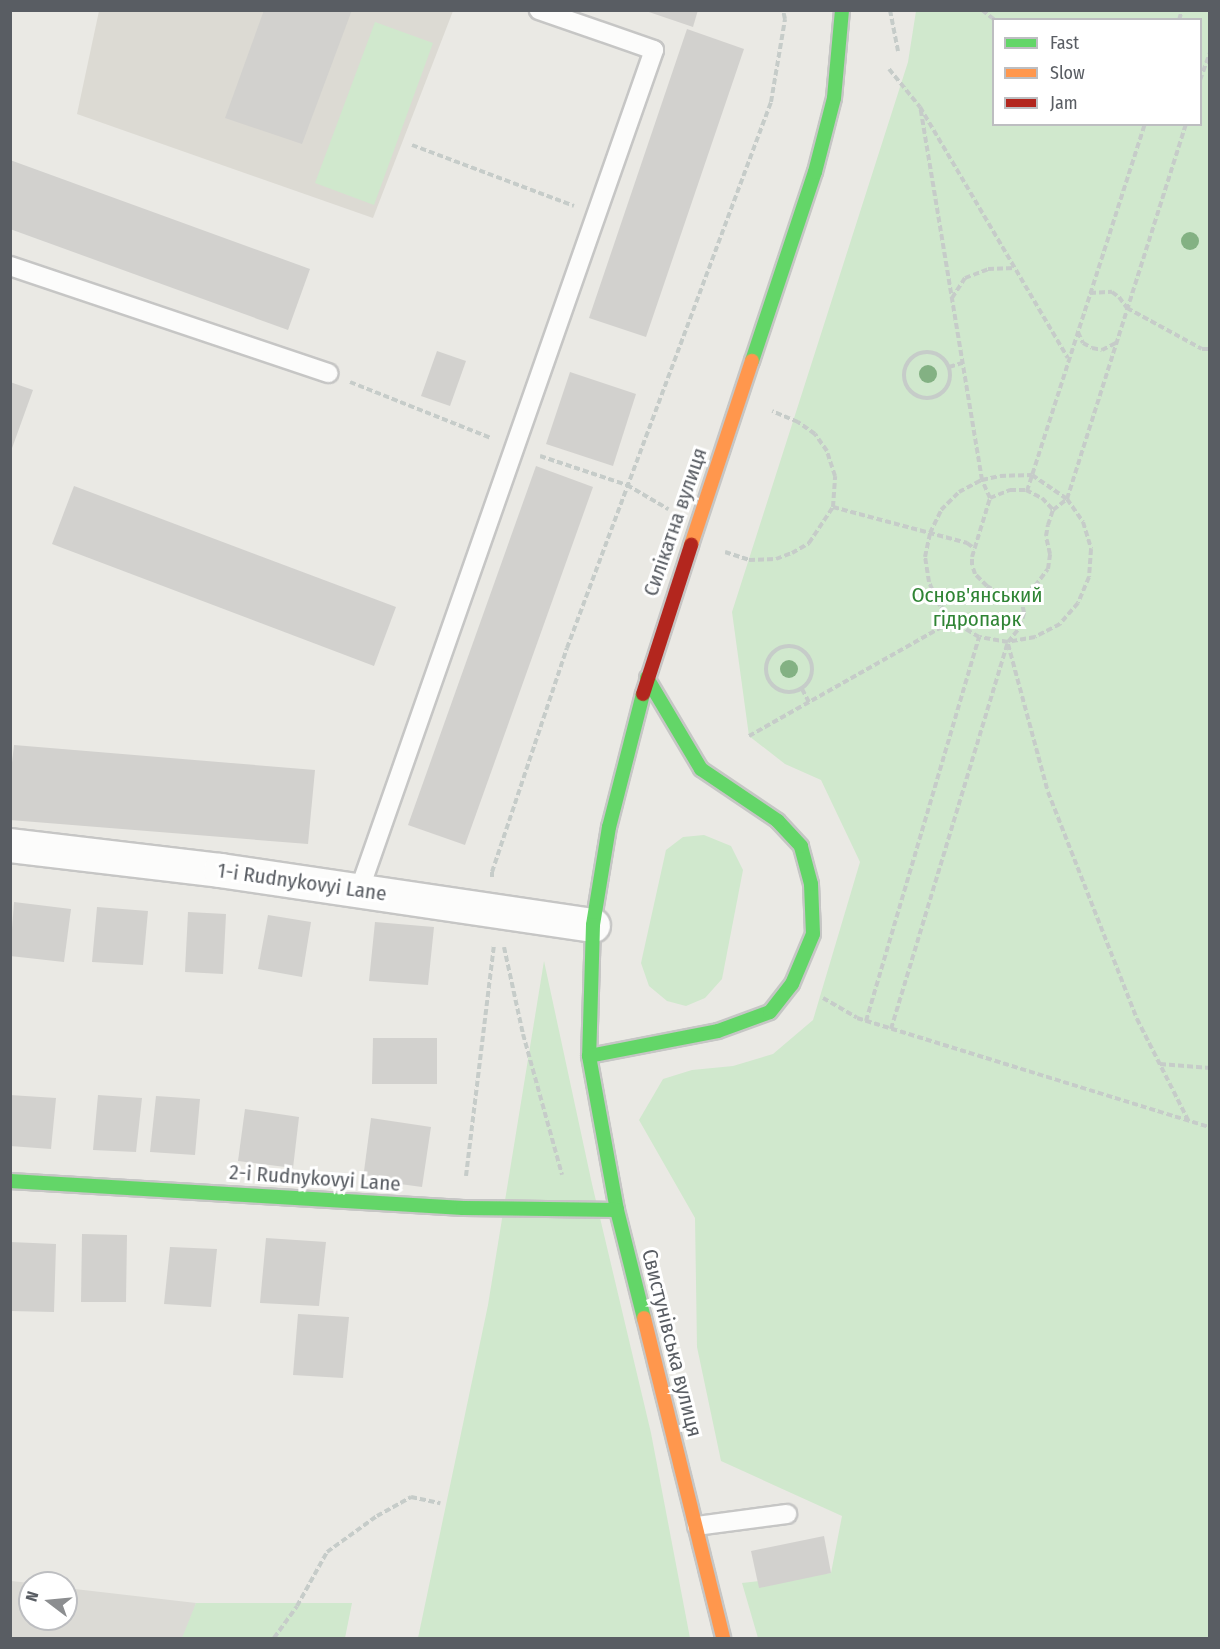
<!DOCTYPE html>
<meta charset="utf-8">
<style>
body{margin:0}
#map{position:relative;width:1220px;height:1649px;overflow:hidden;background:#eae9e4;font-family:"Fira Sans Condensed",sans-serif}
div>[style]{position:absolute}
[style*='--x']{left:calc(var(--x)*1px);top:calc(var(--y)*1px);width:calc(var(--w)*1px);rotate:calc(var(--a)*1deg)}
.industrial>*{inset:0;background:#dbdad5}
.education>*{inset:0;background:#dcdad3}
.green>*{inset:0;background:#d0e8cd}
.building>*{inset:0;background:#d2d1ce}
.path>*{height:4px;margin-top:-2px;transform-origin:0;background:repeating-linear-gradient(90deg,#c6ccc9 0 6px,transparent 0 9px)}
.path>.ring{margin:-2px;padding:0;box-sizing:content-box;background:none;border:4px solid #c6ccc9;border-radius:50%}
.roads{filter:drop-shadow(2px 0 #c6c6c5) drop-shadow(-2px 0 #c6c6c5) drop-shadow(0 2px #c6c6c5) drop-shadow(0 -2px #c6c6c5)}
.lane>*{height:18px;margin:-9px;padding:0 9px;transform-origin:9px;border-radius:9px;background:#fcfcfb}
.street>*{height:33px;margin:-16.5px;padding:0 16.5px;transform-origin:16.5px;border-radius:16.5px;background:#fcfcfb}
.fast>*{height:14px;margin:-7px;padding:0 7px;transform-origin:7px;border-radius:7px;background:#63d668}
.slow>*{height:14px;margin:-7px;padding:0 7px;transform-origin:7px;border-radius:7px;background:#ff974d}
.jam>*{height:14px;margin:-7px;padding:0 7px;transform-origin:7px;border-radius:7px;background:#b3261e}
.trees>*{width:18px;height:18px;margin:-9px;border-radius:50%;background:#83b183}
span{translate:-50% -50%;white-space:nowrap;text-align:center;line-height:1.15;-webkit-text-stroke:6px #fff;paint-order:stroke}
.street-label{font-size:21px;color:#595d63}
.park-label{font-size:21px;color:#2f8434}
.frame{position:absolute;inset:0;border:12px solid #595d63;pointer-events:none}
.legend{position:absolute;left:992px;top:18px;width:210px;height:108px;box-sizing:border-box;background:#fff;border:2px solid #bdbec1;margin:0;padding:8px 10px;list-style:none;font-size:18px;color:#595d63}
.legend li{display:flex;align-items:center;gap:12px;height:30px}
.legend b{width:30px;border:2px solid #bdbec1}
.north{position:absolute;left:18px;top:1571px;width:60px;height:60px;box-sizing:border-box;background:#fff;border:2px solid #bdbec1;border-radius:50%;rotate:286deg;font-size:16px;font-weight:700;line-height:24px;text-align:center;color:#595d63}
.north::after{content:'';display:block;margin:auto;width:21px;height:27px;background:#8c8e90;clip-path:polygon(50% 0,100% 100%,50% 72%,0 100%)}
</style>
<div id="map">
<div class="industrial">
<div style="clip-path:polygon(11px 1581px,30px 1583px,30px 1619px,66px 1619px,66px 1588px,196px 1603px,186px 1638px,11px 1638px)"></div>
</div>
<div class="education">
<div style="clip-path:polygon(99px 11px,453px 11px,373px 218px,77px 114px)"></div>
</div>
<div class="green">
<div style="clip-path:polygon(evenodd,916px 11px,1209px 11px,1209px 1638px,758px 1638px,742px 1583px,831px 1573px,842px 1516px,721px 1461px,697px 1347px,695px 1218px,639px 1120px,663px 1079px,692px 1070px,733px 1066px,773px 1054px,813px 1020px,860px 862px,821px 780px,785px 764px,749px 736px,732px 612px,908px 62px,916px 11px,994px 20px,1200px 20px,1200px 124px,994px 124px,994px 20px)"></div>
<div style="clip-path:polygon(375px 22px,433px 43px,374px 205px,315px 183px)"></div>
<div style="clip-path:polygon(704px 835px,731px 846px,743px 870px,722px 979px,705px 998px,686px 1006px,667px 1001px,649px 986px,641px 963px,666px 850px,683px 837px)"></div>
<div style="clip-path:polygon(544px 961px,592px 1184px,651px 1433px,690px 1638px,418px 1638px,488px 1305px)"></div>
<div style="clip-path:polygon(196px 1603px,352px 1603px,345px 1638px,182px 1638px)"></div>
</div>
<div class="building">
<div style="clip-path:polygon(264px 10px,352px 10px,302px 144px,225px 118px)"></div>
<div style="clip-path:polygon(643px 10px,698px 10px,693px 27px)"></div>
<div style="clip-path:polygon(687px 29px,744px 49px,646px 337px,589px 318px)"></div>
<div style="clip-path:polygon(10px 160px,310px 269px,288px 330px,10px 229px)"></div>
<div style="clip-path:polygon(437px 351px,466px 361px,450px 406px,421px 396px)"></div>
<div style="clip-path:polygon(570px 372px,636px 394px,613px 466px,546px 444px)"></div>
<div style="clip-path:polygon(10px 382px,33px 390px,11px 451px,10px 451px)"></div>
<div style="clip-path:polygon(536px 466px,593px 487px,465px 845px,408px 825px)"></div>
<div style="clip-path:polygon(74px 486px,396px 607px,374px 666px,52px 544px)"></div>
<div style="clip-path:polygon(14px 745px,315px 770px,308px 844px,10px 820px,10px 780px)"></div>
<div style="clip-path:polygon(14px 902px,71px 909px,64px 962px,10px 956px)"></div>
<div style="clip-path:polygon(97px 907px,148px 911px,143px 965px,92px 962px)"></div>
<div style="clip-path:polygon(188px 912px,226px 914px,223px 974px,185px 972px)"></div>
<div style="clip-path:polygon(268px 915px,311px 922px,302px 977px,258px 969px)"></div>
<div style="clip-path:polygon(375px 922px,434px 927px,428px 985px,369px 981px)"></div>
<div style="clip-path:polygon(373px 1038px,437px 1038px,437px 1084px,372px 1084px)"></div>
<div style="clip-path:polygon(10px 1095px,56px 1098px,51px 1149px,10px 1146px)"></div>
<div style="clip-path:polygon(98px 1095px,142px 1098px,136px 1152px,93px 1150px)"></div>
<div style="clip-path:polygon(156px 1096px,200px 1099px,195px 1155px,150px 1152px)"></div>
<div style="clip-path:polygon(245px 1109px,299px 1117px,293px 1168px,238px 1161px)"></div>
<div style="clip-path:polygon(371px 1118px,431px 1127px,422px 1187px,363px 1179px)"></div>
<div style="clip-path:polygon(82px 1234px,127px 1235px,126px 1302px,81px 1302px)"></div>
<div style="clip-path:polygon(266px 1238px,326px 1242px,319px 1306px,260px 1303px)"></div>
<div style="clip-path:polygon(10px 1242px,56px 1244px,54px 1312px,10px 1311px)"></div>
<div style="clip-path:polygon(170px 1247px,217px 1249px,211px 1307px,164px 1304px)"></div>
<div style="clip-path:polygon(298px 1314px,349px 1317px,343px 1378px,293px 1375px)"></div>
<div style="clip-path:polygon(824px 1536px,831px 1573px,759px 1588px,751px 1551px)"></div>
</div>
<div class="path">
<div style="--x:890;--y:10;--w:42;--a:79"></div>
<div style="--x:982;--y:10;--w:16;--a:38"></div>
<div style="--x:1179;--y:20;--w:10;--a:-73"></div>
<div style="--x:889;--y:69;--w:49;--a:50.8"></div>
<div style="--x:920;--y:107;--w:291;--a:59.5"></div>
<div style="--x:1200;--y:80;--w:29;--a:-70"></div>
<div style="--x:412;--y:145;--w:173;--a:20.6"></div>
<div style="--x:1090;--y:293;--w:22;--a:-3"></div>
<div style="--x:1112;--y:292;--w:9;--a:36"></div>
<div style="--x:1119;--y:297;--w:14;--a:54"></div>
<div style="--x:1127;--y:308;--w:85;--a:28.7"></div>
<div style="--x:1202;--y:349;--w:8;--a:0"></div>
<div style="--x:952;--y:298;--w:24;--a:-57"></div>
<div style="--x:965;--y:278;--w:25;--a:-21"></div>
<div style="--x:988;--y:269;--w:27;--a:-2"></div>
<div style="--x:1078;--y:332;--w:12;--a:66"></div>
<div style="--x:1083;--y:343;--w:10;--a:29"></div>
<div style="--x:1092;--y:348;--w:10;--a:11"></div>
<div style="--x:1102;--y:350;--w:16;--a:-27"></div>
<div class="ring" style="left:904px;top:352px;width:42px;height:42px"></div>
<div style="--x:949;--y:367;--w:14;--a:-17"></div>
<div style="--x:350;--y:382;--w:152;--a:21.7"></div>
<div style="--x:540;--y:456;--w:92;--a:18.4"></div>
<div style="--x:627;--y:485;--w:48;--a:30.3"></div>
<div style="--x:1032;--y:475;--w:42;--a:34.4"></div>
<div style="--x:1067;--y:499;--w:28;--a:55"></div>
<div style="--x:1083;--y:522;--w:28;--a:73"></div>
<div style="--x:1091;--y:549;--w:28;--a:94"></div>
<div style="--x:1089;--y:577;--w:28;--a:113"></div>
<div style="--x:1078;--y:603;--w:28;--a:131"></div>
<div style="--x:1060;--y:624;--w:28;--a:153"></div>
<div style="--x:1035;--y:637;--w:27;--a:170"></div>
<div style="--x:1008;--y:642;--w:29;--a:-170"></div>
<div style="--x:979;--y:637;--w:26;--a:-149"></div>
<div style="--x:957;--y:624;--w:25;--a:-133"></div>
<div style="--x:940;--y:606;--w:26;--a:-115"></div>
<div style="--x:929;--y:582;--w:25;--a:-99"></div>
<div style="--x:925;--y:557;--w:25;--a:-78"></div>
<div style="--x:930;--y:533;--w:25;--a:-64"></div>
<div style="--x:941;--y:510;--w:25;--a:-45"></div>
<div style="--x:959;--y:492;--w:26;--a:-28"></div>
<div style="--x:982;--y:480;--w:18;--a:-13"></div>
<div style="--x:1000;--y:476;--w:32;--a:-2"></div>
<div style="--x:1027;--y:491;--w:386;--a:-72.2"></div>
<div style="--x:990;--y:498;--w:22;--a:-22"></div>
<div style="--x:1010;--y:490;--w:16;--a:0"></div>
<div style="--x:1026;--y:490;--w:18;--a:27"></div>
<div style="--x:1042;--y:498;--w:16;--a:47"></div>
<div style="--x:833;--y:507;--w:139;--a:15"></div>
<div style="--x:967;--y:543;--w:9;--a:36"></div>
<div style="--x:725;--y:552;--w:25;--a:18"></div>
<div style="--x:749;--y:560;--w:27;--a:-2"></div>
<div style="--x:776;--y:559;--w:17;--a:-21"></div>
<div style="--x:792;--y:553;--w:20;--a:-30"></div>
<div style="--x:809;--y:543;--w:43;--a:-56.3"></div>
<div style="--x:833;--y:507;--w:31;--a:-86"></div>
<div style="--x:835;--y:476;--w:26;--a:-108"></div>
<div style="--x:827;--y:451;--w:21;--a:-125"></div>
<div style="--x:815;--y:434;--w:21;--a:-145"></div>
<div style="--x:798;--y:422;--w:28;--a:-157"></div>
<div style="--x:1015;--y:598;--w:23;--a:-31"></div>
<div style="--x:1035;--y:586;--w:21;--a:-53"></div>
<div style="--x:1048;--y:569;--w:15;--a:-82"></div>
<div style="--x:1050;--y:554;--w:18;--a:-103"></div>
<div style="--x:1046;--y:536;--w:11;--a:-80"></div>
<div style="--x:1048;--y:525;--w:16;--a:-72"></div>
<div style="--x:1053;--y:510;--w:18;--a:-38"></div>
<div style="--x:1067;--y:499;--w:393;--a:-72.4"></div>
<div style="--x:1008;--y:644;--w:153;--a:74.9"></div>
<div style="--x:1048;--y:792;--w:244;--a:68.6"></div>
<div style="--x:1137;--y:1019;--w:115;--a:63.2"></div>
<div class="ring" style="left:766px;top:646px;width:42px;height:42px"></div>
<div style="--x:802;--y:689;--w:15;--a:62"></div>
<div style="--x:749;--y:736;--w:236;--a:-29.5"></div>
<div style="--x:492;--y:877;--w:5;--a:-90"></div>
<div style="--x:492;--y:872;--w:236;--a:-71.5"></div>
<div style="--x:567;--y:648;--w:583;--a:-69.51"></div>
<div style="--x:771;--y:102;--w:84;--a:-80.4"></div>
<div style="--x:785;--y:19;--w:9;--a:-103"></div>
<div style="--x:504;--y:947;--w:89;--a:77.7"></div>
<div style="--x:523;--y:1034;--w:146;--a:74.5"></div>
<div style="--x:823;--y:998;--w:39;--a:30"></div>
<div style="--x:857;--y:1018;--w:369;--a:17.2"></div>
<div style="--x:866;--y:1021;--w:400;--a:-73.6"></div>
<div style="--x:891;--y:1029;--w:404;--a:-73.2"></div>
<div style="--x:1008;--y:642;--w:19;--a:-51"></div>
<div style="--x:1020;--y:627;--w:15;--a:-74"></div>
<div style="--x:1024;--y:613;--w:10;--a:-101"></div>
<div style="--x:1022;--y:603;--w:15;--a:-143"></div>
<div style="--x:1010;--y:594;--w:11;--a:-175"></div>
<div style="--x:999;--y:593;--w:14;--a:-150"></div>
<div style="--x:987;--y:586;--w:17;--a:-135"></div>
<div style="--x:975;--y:574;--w:9;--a:-108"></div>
<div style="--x:972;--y:565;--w:8;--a:-90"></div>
<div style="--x:972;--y:557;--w:62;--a:-73"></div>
<div style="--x:990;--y:498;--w:20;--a:-114"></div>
<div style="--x:982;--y:480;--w:378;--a:-99.4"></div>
<div style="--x:1160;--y:1064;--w:50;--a:4.6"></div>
<div style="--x:466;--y:1176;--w:233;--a:-83.1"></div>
<div style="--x:274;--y:1638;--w:39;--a:-54"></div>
<div style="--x:297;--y:1606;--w:62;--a:-60.9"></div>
<div style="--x:327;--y:1552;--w:62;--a:-35.8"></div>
<div style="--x:377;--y:1516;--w:39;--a:-29"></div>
<div style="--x:411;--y:1497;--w:30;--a:12"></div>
</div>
<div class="roads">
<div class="lane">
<div style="--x:10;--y:266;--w:336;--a:18.6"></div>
<div style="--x:359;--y:891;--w:891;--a:-70.67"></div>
<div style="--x:654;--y:50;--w:122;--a:-160.8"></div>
<div style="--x:697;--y:1526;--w:91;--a:-7.6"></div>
</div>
<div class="street">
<div style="--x:10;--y:845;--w:211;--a:6.8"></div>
<div style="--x:220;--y:870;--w:377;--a:8.4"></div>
</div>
<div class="fast">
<div style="--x:752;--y:361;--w:199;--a:-71.6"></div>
<div style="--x:815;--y:172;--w:76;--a:-75.6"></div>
<div style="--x:834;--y:98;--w:88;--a:-84.8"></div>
<div style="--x:643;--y:694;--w:137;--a:104.3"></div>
<div style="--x:609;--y:827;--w:99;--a:99.3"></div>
<div style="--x:593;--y:925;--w:131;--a:91.7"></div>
<div style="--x:589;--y:1056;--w:157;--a:79.7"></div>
<div style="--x:617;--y:1210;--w:111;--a:76"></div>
<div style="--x:589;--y:1056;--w:131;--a:-11"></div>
<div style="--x:718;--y:1031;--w:55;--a:-20.1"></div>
<div style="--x:770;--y:1012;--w:36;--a:-52"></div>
<div style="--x:792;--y:984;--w:54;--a:-67.2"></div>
<div style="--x:813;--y:934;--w:50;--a:-92.3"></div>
<div style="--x:811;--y:884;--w:39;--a:-105"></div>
<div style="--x:801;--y:846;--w:34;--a:-133"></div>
<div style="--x:778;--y:821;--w:93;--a:-146"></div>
<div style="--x:701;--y:769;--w:106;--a:-120.7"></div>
<div style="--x:10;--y:1181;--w:454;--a:3.4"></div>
<div style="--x:463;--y:1208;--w:154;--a:0.7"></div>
</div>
<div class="slow">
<div style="--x:691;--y:545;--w:194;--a:-71.7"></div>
<div style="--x:644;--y:1318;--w:330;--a:76.1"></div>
</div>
<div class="jam">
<div style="--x:643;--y:694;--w:157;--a:-72.1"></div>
</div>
</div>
<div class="trees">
<div style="left:1190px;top:241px"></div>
<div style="left:928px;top:374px"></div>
<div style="left:789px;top:669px"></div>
</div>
<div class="street-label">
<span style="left:675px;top:522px;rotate:-71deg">Силікатна вулиця</span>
<span style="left:302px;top:882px;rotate:8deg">1-i Rudnykovyi Lane</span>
<span style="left:315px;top:1178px;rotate:4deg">2-i Rudnykovyi Lane</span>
<span style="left:672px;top:1343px;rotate:76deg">Свистунівська вулиця</span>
</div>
<div class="park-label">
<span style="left:977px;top:607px">Основ'янський<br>гідропарк</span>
</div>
<div class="frame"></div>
<ul class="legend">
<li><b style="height:8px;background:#63d668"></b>Fast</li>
<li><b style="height:8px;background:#ff974d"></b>Slow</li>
<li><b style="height:8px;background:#b3261e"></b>Jam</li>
</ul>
<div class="north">N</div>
</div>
